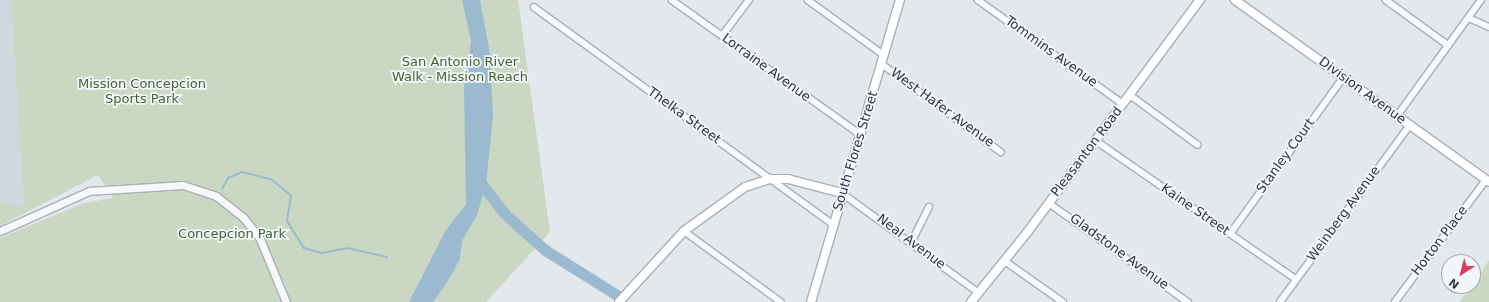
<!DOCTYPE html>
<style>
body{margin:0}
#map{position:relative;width:1489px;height:302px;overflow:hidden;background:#e3e8ec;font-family:"DejaVu Sans",sans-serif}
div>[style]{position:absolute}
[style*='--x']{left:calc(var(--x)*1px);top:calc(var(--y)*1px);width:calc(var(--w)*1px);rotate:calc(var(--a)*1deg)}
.built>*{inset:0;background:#d1d7df}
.green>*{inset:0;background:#cad7c3}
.water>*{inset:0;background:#9bbad0}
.stream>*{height:2px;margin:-1px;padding:0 1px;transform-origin:1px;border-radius:1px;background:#9bbad0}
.river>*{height:11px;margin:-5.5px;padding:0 5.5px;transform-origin:5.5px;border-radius:5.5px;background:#9bbad0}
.roads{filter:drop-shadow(1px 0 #a7afb7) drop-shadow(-1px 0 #a7afb7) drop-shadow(0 1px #a7afb7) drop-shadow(0 -1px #a7afb7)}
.minor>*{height:5.5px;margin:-2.75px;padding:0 2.75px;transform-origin:2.75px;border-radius:2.75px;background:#f6f8fa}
.tertiary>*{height:7px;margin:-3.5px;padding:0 3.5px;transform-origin:3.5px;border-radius:3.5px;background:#f6f8fa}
.secondary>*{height:8px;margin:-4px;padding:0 4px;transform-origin:4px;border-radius:4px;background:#fff}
span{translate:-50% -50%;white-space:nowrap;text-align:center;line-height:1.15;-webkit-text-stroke:3.5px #f3f6f9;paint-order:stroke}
.street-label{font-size:13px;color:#293747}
.park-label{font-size:13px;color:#426434}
.north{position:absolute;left:1441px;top:254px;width:40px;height:40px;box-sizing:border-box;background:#f3f6f9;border:1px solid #a2aab2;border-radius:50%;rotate:216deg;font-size:11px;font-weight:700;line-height:16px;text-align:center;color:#293747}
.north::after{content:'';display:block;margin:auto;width:14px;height:18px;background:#dc3d65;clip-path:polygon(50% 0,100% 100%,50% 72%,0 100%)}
</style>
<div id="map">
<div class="built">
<div style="clip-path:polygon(0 0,11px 0,24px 207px,0 202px)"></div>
</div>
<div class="green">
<div style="clip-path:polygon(11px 0,518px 0,550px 232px,486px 302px,0 302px,0 238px,84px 203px,113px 198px,98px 175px,0 226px,0 202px,24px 207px)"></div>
<div style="clip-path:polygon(1489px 260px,1489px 302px,1459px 302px,1473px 286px)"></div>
</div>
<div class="water">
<div style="clip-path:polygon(462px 0,480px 0,490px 54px,493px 116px,486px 184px,477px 215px,462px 241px,460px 259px,446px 284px,433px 302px,409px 302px,446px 230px,466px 204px,464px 87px,471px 41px)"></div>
</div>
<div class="stream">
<div style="--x:222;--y:189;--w:13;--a:-61"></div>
<div style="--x:228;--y:178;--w:15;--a:-23"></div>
<div style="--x:242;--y:172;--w:30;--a:14"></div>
<div style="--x:271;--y:179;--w:26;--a:40"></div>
<div style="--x:291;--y:196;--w:25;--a:99"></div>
<div style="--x:287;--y:221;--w:32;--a:58"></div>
<div style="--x:304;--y:248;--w:19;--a:16"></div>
<div style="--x:322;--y:253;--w:25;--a:-11"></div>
<div style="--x:347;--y:248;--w:41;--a:12.7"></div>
</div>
<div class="river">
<div style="--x:476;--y:177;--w:47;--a:51.9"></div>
<div style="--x:505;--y:214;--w:54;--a:42"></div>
<div style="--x:545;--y:250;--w:85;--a:32"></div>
</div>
<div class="roads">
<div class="minor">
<div style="--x:672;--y:0;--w:232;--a:35.5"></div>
<div style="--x:808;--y:0;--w:94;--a:35.9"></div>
<div style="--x:978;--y:0;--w:178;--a:35.6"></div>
<div style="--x:1386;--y:0;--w:77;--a:36"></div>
<div style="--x:534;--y:7;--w:371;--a:36"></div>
<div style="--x:1469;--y:18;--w:22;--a:24"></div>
<div style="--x:722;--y:36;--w:45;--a:-53.1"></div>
<div style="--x:882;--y:64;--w:148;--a:36.5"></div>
<div style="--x:1130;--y:95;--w:84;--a:36.3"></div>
<div style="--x:1397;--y:116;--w:143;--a:-54.1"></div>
<div style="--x:1095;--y:140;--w:244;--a:34.7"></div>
<div style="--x:842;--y:193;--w:170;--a:36.1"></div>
<div style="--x:1049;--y:203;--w:171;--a:35.5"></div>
<div style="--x:684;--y:231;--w:120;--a:36.2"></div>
<div style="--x:1230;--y:234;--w:193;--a:-54.1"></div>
<div style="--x:911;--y:243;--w:40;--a:-63.4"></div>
<div style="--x:1005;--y:261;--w:71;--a:35.3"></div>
<div style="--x:1280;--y:302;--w:220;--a:-53.7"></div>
<div style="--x:1395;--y:302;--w:152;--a:-53.3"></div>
</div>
<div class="tertiary">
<div style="--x:0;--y:231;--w:98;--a:-24.2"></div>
<div style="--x:89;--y:191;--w:94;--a:-3.7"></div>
<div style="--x:183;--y:185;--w:35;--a:18"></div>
<div style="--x:216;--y:196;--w:34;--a:38"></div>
<div style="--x:243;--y:217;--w:28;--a:52"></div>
<div style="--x:260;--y:239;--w:68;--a:67.6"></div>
</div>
<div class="secondary">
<div style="--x:1235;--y:0;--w:312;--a:35.6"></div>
<div style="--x:619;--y:302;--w:96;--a:-47.5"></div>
<div style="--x:684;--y:231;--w:75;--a:-35.8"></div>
<div style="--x:745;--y:187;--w:26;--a:-18"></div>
<div style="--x:770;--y:179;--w:18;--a:0"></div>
<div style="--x:788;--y:179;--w:56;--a:14.5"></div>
<div style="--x:811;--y:302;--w:315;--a:-73.6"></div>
<div style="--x:971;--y:302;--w:92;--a:-51.1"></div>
<div style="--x:1029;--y:230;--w:287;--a:-53.4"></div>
</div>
</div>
<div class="street-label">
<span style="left:1051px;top:52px;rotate:36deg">Tommins Avenue</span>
<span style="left:766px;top:68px;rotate:36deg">Lorraine Avenue</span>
<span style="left:1362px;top:91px;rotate:36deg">Division Avenue</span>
<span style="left:942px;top:108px;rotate:36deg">West Hafer Avenue</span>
<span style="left:684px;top:116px;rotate:36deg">Thelka Street</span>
<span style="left:856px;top:151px;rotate:-73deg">South Flores Street</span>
<span style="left:1087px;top:152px;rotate:-53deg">Pleasanton Road</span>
<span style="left:1286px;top:156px;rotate:-54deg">Stanley Court</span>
<span style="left:1195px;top:210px;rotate:35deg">Kaine Street</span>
<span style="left:1344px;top:214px;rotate:-54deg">Weinberg Avenue</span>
<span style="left:1440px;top:241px;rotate:-53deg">Horton Place</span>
<span style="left:911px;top:242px;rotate:37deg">Neal Avenue</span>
<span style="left:1119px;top:252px;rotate:36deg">Gladstone Avenue</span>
</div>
<div class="park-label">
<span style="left:460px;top:70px">San Antonio River<br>Walk - Mission Reach</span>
<span style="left:142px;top:92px">Mission Concepcion<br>Sports Park</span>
<span style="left:232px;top:234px">Concepcion Park</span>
</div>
<div class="north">N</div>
</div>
